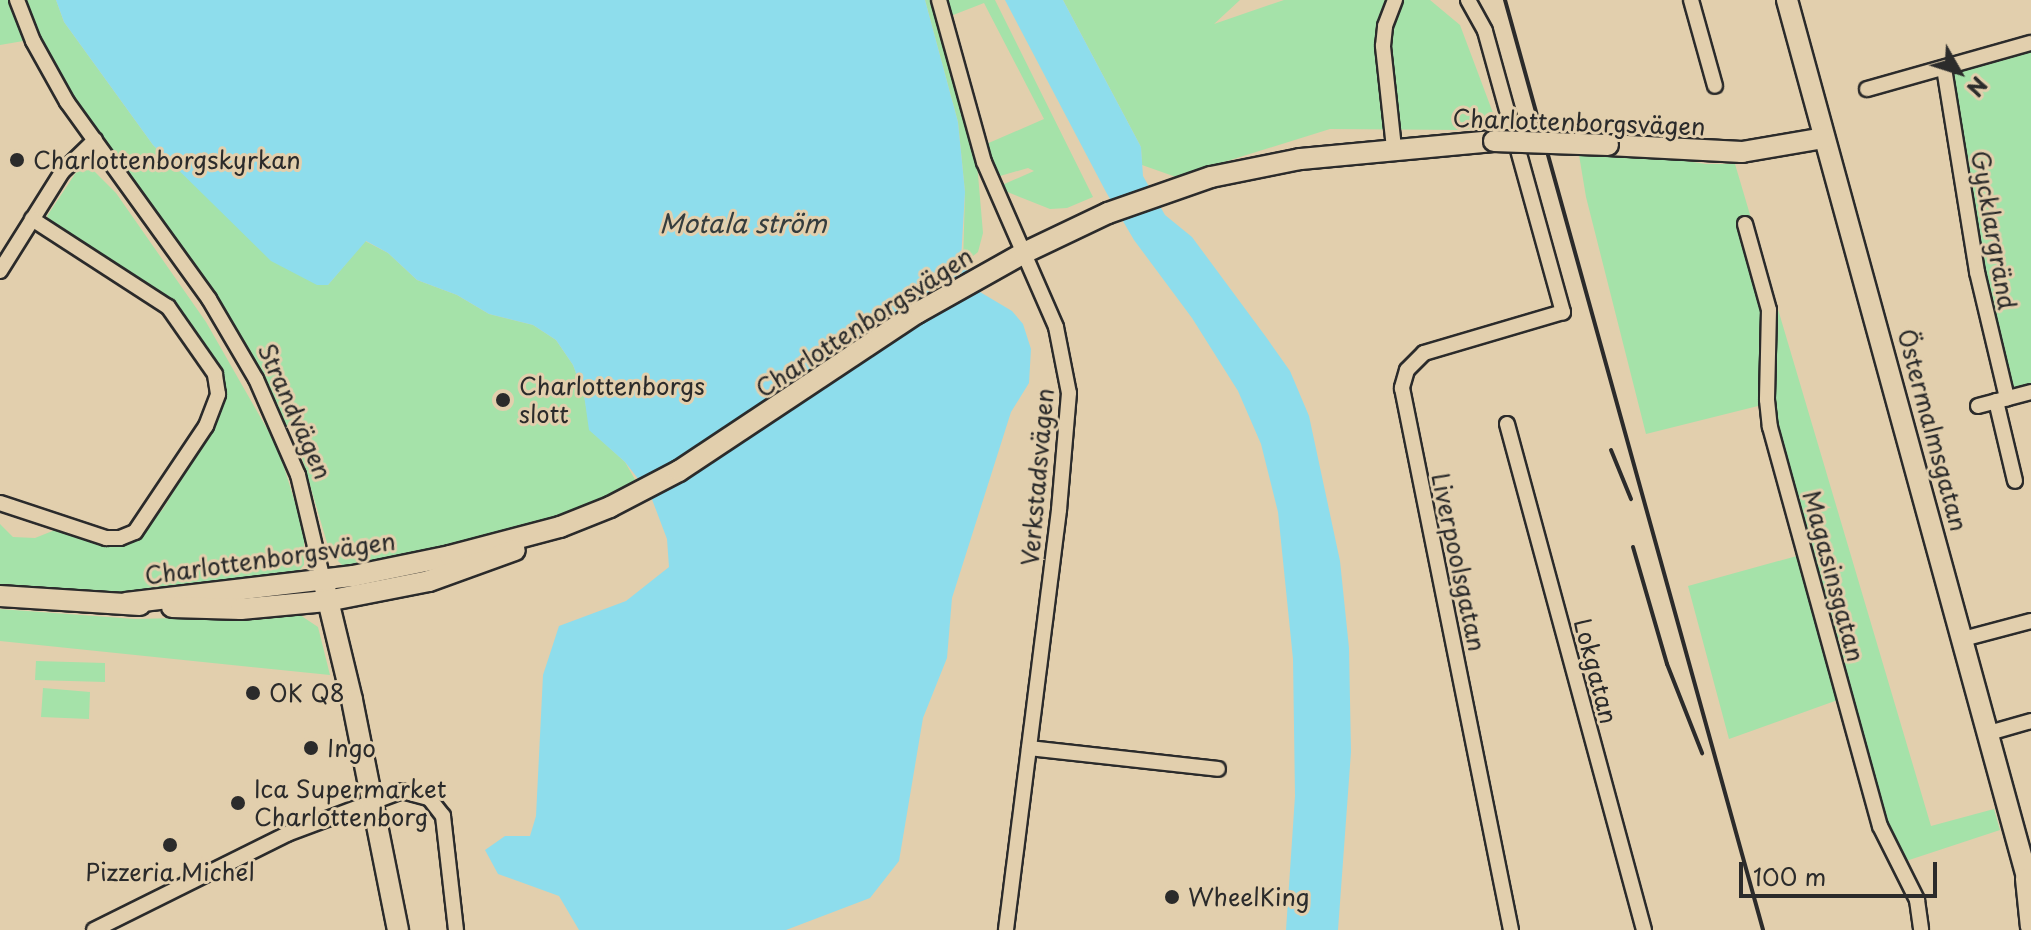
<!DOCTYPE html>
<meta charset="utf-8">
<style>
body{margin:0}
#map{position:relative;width:2031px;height:930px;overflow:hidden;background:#e2cfad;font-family:"Playpen Sans",sans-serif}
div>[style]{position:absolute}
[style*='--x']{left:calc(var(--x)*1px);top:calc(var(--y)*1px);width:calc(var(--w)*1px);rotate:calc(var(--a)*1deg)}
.green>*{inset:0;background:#a5e2a9}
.water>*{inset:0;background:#8eddec}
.roads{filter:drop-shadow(2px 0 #2b2b2b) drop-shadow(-2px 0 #2b2b2b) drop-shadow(0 2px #2b2b2b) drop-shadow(0 -2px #2b2b2b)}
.street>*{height:14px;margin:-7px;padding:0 7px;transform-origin:7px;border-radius:7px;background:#e2cfad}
.secondary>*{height:20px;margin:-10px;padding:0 10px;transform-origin:10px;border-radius:10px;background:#e2cfad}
.rail>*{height:4px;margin:-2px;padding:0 2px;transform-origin:2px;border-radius:2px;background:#2b2b2b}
.bridges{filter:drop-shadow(2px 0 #2b2b2b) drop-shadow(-2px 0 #2b2b2b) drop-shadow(0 2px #2b2b2b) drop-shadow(0 -2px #2b2b2b)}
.secondary-bridge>*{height:20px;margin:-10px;padding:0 10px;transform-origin:10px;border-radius:10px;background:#e2cfad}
.dots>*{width:22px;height:22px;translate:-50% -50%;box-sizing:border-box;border:4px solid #e2cfad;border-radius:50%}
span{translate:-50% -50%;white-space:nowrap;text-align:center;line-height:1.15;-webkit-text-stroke:6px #e2cfad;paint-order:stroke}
.street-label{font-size:24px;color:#2b2b2b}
.poi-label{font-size:24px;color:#2b2b2b}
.left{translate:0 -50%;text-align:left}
.water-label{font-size:26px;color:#353d3e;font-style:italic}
.north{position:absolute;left:1919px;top:32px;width:80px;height:80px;-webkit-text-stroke:6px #e2cfad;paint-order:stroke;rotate:129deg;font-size:22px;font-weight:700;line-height:32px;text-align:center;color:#2b2b2b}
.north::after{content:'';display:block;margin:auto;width:28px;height:36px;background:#2b2b2b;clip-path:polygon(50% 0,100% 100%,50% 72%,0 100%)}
.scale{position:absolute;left:1739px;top:862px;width:198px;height:36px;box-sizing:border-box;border:4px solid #2b2b2b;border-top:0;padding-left:10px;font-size:24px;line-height:28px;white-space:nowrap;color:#2b2b2b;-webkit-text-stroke:6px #e2cfad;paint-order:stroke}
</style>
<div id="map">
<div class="green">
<div style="clip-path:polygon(0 0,56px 0,64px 22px,153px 145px,194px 184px,328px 285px,365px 241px,388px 253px,417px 280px,457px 295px,489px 314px,533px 325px,556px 340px,573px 365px,584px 395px,590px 430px,625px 462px,637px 483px,565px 515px,516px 530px,363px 569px,342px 565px,330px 553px,292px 424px,280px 428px,172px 247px,118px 171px,35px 39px,0 45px)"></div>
<div style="clip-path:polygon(925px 0,932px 0,977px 163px,983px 233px,978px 252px,963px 264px,965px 192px,958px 122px)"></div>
<div style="clip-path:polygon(944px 0,995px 0,1093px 197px,1067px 208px,1050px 209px,1005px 191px,1002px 185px,1034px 171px,1028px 168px,1000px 176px,994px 173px,984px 145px,1044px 119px,984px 3px,948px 17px)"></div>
<div style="clip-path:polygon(1063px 0,1240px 0,1214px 24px,1284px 0,1430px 0,1460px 25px,1496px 121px,1465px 130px,1330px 129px,1176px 177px,1142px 165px,1141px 147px)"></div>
<div style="clip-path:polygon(2031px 44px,2031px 397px,2007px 403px,1943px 74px)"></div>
<div style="clip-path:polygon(1579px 155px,1644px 155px,1706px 164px,1735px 164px,1931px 826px,1994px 809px,2000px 830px,1900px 863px,1880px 833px,1846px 697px,1729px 739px,1688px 586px,1804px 554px,1774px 402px,1646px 434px,1586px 197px)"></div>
<div style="clip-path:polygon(93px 170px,116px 193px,206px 322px,278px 448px,304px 531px,304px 565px,296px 574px,259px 581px,113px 593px,0 584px,0 524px,13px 537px,35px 538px,55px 530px,82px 535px,139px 535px,163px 509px,220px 414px,224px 394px,220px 373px,190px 324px,163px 294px,51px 225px,47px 216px,77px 171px)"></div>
<div style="clip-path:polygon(0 609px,135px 619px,300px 615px,318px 627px,330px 675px,0 641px)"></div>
<div style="clip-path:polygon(36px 661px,105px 663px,105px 682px,35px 680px)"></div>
<div style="clip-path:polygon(43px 688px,90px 692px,89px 719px,41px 717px)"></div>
</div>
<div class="water">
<div style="clip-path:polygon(56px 0,925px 0,958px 122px,965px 192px,961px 260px,980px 292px,1012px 311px,1023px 324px,1031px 349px,1029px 383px,1011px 412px,952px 598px,947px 658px,923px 718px,899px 861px,870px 898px,786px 930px,579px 930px,559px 896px,498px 874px,485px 850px,505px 836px,530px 836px,536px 816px,543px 675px,559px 626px,626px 601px,669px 567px,667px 539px,650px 494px,625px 462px,589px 430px,584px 395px,573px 365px,556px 340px,533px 325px,489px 314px,457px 295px,417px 280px,388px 253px,366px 241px,328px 285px,317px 285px,271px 261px,153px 145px,64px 22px)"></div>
<div style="clip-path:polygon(1005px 0,1063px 0,1141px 147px,1143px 176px,1165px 215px,1192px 237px,1266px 337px,1290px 371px,1309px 416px,1340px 561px,1349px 648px,1351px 752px,1338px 930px,1286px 930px,1295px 796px,1293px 659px,1278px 512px,1261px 444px,1238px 391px,1192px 318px,1134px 240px,1106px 192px)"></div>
</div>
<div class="roads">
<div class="street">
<div style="--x:17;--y:0;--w:44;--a:68.7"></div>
<div style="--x:33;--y:41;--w:70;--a:60.9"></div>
<div style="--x:67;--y:102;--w:243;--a:54.2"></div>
<div style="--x:209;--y:299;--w:93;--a:59.6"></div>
<div style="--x:256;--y:379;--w:105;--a:66.4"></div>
<div style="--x:298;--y:475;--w:108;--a:76.6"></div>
<div style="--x:939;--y:0;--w:168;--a:74.5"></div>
<div style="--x:984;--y:162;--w:180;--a:66.4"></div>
<div style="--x:1056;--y:327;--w:67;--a:78.9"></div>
<div style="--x:1069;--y:393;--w:117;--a:94.9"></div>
<div style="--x:1059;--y:510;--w:423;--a:97.2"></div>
<div style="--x:1468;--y:0;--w:35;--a:61"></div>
<div style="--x:1485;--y:31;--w:292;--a:74.5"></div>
<div style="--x:1563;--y:312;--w:145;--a:163.6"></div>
<div style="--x:1424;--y:353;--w:24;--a:135"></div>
<div style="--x:1407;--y:370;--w:19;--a:106"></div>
<div style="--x:1402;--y:388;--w:553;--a:78.63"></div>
<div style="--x:1691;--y:0;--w:89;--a:74.4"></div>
<div style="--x:1944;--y:68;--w:207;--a:80.8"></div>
<div style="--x:1977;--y:272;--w:130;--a:76.6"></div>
<div style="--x:1867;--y:89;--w:170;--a:-15.7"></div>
<div style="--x:1394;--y:148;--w:103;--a:-96.2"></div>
<div style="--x:1383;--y:46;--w:20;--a:-84"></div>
<div style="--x:1385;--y:26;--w:28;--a:-69"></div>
<div style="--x:1745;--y:224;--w:89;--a:74.4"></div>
<div style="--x:1769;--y:310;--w:90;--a:91.3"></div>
<div style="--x:1767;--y:400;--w:27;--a:84"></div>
<div style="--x:1770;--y:427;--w:414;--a:74.6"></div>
<div style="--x:1880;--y:826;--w:83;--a:63.4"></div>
<div style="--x:1917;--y:900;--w:30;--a:82"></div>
<div style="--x:0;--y:271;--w:117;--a:-57.9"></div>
<div style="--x:62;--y:172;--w:46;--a:-44.1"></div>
<div style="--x:1996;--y:401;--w:82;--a:76.6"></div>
<div style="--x:1978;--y:406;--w:55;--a:-14.8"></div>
<div style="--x:1507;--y:424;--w:524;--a:74.85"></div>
<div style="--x:0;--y:503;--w:112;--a:18.3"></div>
<div style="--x:106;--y:538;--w:14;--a:0"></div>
<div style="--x:120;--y:538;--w:16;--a:-22"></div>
<div style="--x:135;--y:532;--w:128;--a:-56.2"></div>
<div style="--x:206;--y:426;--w:34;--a:-69"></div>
<div style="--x:218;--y:394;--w:20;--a:-99"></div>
<div style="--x:215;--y:374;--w:82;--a:-125"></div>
<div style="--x:168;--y:307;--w:162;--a:-147.1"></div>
<div style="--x:1963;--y:639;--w:70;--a:-14.8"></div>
<div style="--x:1989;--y:733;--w:44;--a:-15.9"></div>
<div style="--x:1029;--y:748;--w:190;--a:6.3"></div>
<div style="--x:94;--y:930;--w:216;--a:-26.4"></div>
<div style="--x:287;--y:834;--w:123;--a:-20.5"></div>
<div style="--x:402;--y:791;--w:28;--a:15"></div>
<div style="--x:429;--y:798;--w:23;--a:52"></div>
<div style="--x:443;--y:816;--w:115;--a:83.5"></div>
</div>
<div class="secondary">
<div style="--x:1787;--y:0;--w:925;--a:74.7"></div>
<div style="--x:1608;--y:145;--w:134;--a:3"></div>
<div style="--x:1742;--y:152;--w:83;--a:-9.7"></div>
<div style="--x:325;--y:588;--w:115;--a:76.4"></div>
<div style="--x:352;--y:700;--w:235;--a:78.7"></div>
<div style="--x:0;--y:596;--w:140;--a:3.7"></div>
<div style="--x:126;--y:603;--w:229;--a:-6.8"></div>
<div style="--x:353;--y:576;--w:99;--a:-11.7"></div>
<div style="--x:450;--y:556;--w:114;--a:-14.8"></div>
<div style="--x:560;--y:527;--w:54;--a:-21.8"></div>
<div style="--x:610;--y:507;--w:78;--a:-27.6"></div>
<div style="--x:679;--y:471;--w:286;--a:-33.6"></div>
<div style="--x:917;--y:313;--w:123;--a:-29.3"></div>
<div style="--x:1024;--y:253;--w:93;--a:-25.5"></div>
<div style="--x:1108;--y:213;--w:109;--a:-19.3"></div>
<div style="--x:1211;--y:177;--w:91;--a:-11.4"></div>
<div style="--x:1300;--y:159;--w:195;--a:-5.3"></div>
<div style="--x:172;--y:607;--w:69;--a:1.7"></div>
<div style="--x:241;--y:609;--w:86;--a:-5.3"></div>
<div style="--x:327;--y:601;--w:104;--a:-11.1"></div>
<div style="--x:429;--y:581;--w:91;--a:-19.8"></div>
<div style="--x:2026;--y:879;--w:48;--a:84.1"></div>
</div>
</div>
<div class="rail">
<div style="--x:1505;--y:0;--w:965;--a:74.49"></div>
<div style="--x:1611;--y:450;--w:53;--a:67.8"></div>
<div style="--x:1633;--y:547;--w:122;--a:73.8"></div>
<div style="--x:1667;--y:664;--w:96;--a:68.5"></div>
</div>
<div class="bridges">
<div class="secondary-bridge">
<div style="--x:1494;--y:141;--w:114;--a:2"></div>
</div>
</div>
<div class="dots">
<div style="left:17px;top:160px;background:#2b2b2b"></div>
<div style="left:503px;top:400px;background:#2b2b2b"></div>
<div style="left:253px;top:693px;background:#2b2b2b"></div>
<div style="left:311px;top:748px;background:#2b2b2b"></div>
<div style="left:238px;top:803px;background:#2b2b2b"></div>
<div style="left:170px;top:845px;background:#2b2b2b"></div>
<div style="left:1172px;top:897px;background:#2b2b2b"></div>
</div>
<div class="street-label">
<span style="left:1579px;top:122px;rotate:2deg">Charlottenborgsvägen</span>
<span style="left:1994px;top:230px;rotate:80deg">Gycklargränd</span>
<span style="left:864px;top:322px;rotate:-33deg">Charlottenborgsvägen</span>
<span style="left:295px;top:411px;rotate:66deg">Strandvägen</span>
<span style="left:1933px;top:430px;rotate:75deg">Östermalmsgatan</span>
<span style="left:1037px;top:477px;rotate:-85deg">Verkstadsvägen</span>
<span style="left:270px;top:558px;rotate:-8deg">Charlottenborgsvägen</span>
<span style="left:1459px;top:562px;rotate:78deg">Liverpoolsgatan</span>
<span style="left:1834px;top:576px;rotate:75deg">Magasinsgatan</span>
<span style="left:1596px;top:671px;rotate:75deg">Lokgatan</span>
</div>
<div class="poi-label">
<span class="left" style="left:33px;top:160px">Charlottenborgskyrkan</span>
<span class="left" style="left:519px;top:400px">Charlottenborgs<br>slott</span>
<span class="left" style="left:269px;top:693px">OK Q8</span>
<span class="left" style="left:327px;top:748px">Ingo</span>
<span class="left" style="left:254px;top:803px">Ica Supermarket<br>Charlottenborg</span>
<span style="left:170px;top:872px">Pizzeria Michel</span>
<span class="left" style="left:1188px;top:897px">WheelKing</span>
</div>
<div class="water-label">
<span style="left:743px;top:223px">Motala ström</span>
</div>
<div class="north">N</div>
<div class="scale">100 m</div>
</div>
